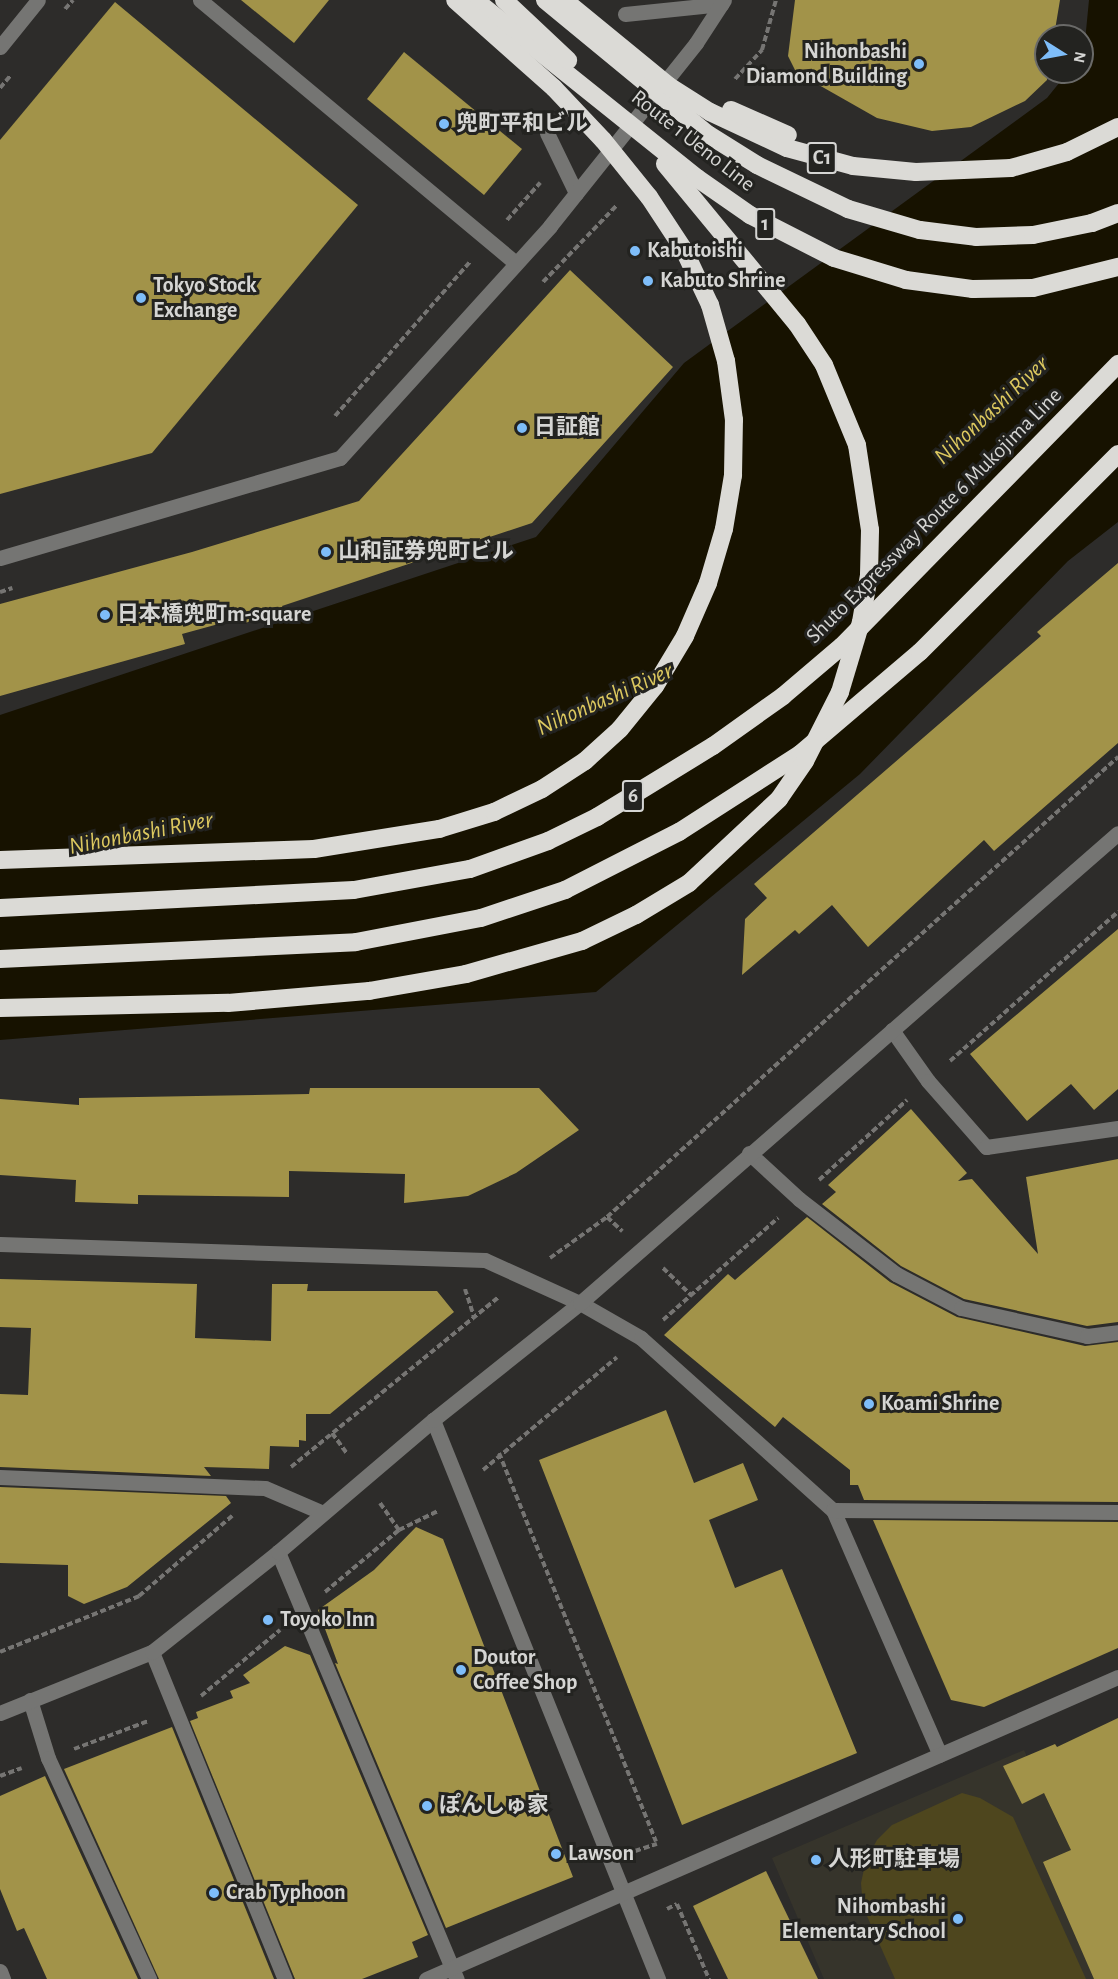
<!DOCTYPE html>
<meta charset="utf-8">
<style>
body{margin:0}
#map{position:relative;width:1118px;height:1979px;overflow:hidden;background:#2d2c2a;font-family:"Alegreya Sans","Noto Sans JP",sans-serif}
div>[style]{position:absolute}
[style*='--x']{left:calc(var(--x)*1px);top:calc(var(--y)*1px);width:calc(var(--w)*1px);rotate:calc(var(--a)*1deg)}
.built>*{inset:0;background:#36342b}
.green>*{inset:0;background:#4e461e}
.water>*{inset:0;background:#171200}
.building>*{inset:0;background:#a29349}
.path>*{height:4px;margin-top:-2px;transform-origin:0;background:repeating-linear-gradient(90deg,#767573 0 6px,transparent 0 9px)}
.minor>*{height:15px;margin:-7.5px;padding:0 7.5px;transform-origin:7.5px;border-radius:7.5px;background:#757573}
.highway>*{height:18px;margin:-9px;padding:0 9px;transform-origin:9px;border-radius:9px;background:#dbdad6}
.highway-bridge>*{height:18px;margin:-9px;padding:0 9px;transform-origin:9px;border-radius:9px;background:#dbdad6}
.dots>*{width:16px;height:16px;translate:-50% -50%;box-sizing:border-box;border:3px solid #232320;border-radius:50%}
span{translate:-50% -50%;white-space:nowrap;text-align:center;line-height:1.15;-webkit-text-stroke:6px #232320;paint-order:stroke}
.shield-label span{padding:2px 4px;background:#232320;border:2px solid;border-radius:4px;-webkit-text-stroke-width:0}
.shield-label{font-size:21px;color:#d5d5d3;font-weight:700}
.poi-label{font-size:22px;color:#d5d5d3;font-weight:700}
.right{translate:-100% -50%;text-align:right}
.left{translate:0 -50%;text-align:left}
.street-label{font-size:22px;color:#d5d5d3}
.water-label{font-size:24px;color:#dcc85f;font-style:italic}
.north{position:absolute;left:1034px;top:24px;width:60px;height:60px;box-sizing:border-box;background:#232320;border:2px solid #6a6a68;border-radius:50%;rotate:101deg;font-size:16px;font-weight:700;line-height:24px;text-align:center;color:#d5d5d3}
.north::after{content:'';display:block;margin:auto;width:21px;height:27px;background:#7ebdf9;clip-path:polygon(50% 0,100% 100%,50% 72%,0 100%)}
</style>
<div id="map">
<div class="built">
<div style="clip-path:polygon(1024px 1750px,1064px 1836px,1118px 1813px,1118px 1979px,824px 1979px,772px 1858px)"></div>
</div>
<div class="green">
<div style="clip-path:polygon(962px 1793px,980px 1798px,1013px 1817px,1086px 1979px,895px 1979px,863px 1907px,861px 1883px,866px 1860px,877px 1840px,892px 1825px)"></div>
</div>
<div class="water">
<div style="clip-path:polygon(1089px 0,1118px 0,1118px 522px,1068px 561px,860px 774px,596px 992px,0 1040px,0 715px,536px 537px,684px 363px,1047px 98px,1068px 72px,1082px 72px)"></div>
</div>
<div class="building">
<div style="clip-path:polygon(241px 0,329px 0,294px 43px)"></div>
<div style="clip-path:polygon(795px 0,1060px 0,1054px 36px,1046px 36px,1047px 80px,1025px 101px,971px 127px,932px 131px,877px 118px,796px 72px,788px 56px)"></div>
<div style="clip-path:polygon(115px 2px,358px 205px,152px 453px,0 494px,0 140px)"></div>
<div style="clip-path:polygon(404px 52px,522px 149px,484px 195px,367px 99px)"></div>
<div style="clip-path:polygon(570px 270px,673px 367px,532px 523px,282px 606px,284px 611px,245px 623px,244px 617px,182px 634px,185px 644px,0 696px,0 604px,192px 552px,359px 501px)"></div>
<div style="clip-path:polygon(1118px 563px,1118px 743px,994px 851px,984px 840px,868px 947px,832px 905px,799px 934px,795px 930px,742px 975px,745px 919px,767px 898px,754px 884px,1041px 636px,1037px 632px)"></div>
<div style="clip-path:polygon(1118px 929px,1118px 1089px,1094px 1110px,1071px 1084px,1027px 1121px,970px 1054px)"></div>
<div style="clip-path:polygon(310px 1088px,539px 1088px,579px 1130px,516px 1173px,468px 1196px,404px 1203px,405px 1174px,289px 1171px,289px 1197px,138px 1195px,138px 1204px,75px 1202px,76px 1180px,0 1175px,0 1099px,79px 1105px,79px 1098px,309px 1094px)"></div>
<div style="clip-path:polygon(911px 1109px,967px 1173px,958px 1181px,972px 1179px,1038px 1254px,1026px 1177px,1118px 1159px,1118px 1322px,1087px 1326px,964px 1299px,901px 1266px,822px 1204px,836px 1192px,828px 1185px)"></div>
<div style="clip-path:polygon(807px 1217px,890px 1282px,957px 1317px,1085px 1346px,1118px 1342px,1118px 1502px,864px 1500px,858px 1485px,850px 1485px,850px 1470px,783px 1417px,775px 1427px,664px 1335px,728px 1274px,735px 1280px)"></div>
<div style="clip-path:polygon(0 1279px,197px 1284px,195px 1338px,271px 1341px,272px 1284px,308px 1284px,307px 1291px,437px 1291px,454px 1312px,330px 1414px,306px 1414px,306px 1441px,299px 1440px,299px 1447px,270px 1446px,269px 1469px,204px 1467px,211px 1476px,0 1467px,0 1394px,28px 1395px,31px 1328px,0 1327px)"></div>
<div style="clip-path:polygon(666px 1410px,694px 1483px,743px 1463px,758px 1500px,709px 1520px,735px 1588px,782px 1569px,857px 1753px,682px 1825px,539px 1460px)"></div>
<div style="clip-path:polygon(0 1487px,226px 1496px,231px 1503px,127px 1587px,84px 1604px,68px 1596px,68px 1565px,0 1563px)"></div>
<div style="clip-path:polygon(873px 1520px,1118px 1522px,1118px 1648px,984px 1707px,951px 1700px)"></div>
<div style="clip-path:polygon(416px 1527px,443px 1539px,573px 1877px,446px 1928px,335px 1663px,338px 1664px,318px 1610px,374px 1570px)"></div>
<div style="clip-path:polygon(285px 1646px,310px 1655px,428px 1935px,412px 1942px,418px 1957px,362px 1979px,295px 1979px,190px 1721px,198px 1718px,196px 1712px,233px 1698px,230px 1691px,250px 1683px,243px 1675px)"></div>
<div style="clip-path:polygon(1118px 1718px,1118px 1979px,1094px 1979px,1043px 1862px,1071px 1850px,1044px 1793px,1022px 1804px,1003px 1766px,1055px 1744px,1057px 1747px)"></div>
<div style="clip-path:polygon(172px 1727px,274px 1979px,159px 1979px,64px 1769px)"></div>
<div style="clip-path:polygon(45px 1776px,138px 1979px,47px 1979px,24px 1928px,17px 1931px,0 1889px,0 1796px)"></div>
<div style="clip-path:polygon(766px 1871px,818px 1979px,728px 1979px,693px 1906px)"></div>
</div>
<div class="path">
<div style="--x:65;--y:9;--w:12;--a:-48"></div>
<div style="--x:735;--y:79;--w:40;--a:-47"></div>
<div style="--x:762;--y:50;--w:52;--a:-74.4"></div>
<div style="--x:0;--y:88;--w:17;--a:-50"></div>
<div style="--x:507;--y:220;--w:50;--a:-48.3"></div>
<div style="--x:543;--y:282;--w:107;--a:-46.1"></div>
<div style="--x:335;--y:416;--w:205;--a:-48.8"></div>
<div style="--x:0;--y:592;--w:13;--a:-18"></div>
<div style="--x:950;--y:1061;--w:225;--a:-41.6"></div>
<div style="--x:819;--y:1180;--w:119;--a:-42.3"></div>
<div style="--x:607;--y:1217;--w:21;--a:43"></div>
<div style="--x:550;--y:1258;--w:70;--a:-35.7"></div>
<div style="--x:607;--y:1217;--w:688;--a:-41.99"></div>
<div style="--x:663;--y:1268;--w:40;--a:44"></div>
<div style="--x:465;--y:1289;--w:29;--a:72"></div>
<div style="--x:663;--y:1320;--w:154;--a:-41.6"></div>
<div style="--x:332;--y:1433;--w:26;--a:54"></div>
<div style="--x:499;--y:1453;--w:419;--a:68"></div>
<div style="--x:291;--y:1467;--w:269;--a:-39.3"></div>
<div style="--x:483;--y:1470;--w:175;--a:-40.1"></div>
<div style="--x:380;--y:1503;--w:33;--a:55"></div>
<div style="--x:325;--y:1592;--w:97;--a:-40"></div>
<div style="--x:399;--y:1530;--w:43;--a:-26"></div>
<div style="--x:0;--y:1652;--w:150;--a:-21.9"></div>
<div style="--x:139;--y:1596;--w:123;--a:-40.7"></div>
<div style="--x:201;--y:1696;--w:103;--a:-39.9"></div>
<div style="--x:74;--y:1749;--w:79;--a:-20.7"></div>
<div style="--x:0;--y:1776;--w:23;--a:-20"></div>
<div style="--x:635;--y:1851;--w:23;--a:-18"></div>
<div style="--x:667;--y:1909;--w:11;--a:-27"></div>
<div style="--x:677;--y:1904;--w:82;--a:66.9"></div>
</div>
<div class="minor">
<div style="--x:200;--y:0;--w:411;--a:39.8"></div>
<div style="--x:625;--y:14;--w:97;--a:-5.9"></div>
<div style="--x:0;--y:47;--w:60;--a:-51"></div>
<div style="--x:547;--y:133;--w:67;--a:64.2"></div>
<div style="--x:0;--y:558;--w:354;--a:-16.4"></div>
<div style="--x:340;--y:458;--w:313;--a:-47.8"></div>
<div style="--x:550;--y:226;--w:234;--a:-51.4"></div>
<div style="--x:696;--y:43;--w:51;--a:-56.9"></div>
<div style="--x:892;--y:1030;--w:62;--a:54.8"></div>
<div style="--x:928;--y:1081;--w:88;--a:48.7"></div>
<div style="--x:986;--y:1147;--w:133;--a:-8.2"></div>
<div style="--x:749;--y:1153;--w:68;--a:42.6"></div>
<div style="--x:799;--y:1199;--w:123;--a:37.7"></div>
<div style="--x:896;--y:1274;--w:73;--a:27.6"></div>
<div style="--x:961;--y:1308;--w:129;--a:12.5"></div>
<div style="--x:1087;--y:1336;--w:31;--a:-7"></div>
<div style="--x:0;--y:1244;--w:485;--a:1.9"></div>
<div style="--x:485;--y:1260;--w:104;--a:24.4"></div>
<div style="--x:580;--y:1303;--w:70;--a:29.8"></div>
<div style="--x:641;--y:1338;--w:258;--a:41.9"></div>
<div style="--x:833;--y:1510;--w:267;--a:66.4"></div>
<div style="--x:433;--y:1420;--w:603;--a:68.07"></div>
<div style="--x:0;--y:1477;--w:265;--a:2.4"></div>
<div style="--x:265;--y:1488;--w:63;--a:23.3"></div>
<div style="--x:833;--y:1510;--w:285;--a:0.4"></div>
<div style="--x:278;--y:1552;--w:463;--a:67.3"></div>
<div style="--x:152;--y:1652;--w:353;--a:67.9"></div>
<div style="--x:30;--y:1700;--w:61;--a:72.8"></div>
<div style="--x:48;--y:1758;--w:243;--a:65.4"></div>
<div style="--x:0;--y:1713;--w:164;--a:-21.9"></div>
<div style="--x:152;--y:1652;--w:161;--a:-38.4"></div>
<div style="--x:278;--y:1552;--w:204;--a:-40.4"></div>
<div style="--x:433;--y:1420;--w:188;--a:-38.5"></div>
<div style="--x:580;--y:1303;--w:714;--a:-41.14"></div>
<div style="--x:0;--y:1971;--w:9;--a:69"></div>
<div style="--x:426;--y:1979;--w:755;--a:-23.58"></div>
</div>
<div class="highway">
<div style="--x:1092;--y:223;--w:28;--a:-21"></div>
<div style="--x:0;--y:908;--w:354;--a:-2.9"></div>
<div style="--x:354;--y:890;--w:118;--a:-10.3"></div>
<div style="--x:470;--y:869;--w:83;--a:-19.7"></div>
<div style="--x:548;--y:841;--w:55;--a:-26.1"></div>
<div style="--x:597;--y:817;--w:136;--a:-31.5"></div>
<div style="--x:713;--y:746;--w:86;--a:-35.5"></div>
<div style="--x:783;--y:696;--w:77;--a:-40.3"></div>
<div style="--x:842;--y:646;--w:395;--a:-45.6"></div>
<div style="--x:0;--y:959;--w:356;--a:-2.7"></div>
<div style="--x:356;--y:942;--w:127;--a:-10.9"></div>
<div style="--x:481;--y:918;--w:89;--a:-18.4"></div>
<div style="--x:565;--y:890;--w:128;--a:-27"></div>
<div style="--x:679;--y:832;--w:144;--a:-32.8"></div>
<div style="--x:800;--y:754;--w:157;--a:-40.4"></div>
<div style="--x:920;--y:652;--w:280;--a:-45"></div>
<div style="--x:0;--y:1008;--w:228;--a:-1.3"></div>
<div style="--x:228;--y:1003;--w:142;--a:-4.9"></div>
<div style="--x:369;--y:991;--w:98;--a:-9.9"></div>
<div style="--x:466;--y:974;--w:121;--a:-15.9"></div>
<div style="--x:582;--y:941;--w:60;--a:-25.7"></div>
<div style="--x:636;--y:915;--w:62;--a:-31.1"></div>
<div style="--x:689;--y:883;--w:123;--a:-43"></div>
<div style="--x:779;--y:799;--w:46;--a:-55.6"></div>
<div style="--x:805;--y:761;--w:77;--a:-63.1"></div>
<div style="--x:840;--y:692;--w:73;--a:-73.3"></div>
<div style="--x:861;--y:622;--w:48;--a:-80.3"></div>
<div style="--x:869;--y:575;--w:45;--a:-88.7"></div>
<div style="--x:870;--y:530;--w:86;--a:-98.7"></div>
</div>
<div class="highway-bridge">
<div style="--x:475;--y:0;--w:285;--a:38.7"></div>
<div style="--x:697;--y:178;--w:65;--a:34.9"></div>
<div style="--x:750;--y:215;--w:94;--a:27.1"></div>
<div style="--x:834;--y:258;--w:75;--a:17"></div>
<div style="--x:906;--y:280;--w:68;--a:7.7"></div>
<div style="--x:973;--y:289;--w:60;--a:-1"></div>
<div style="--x:1033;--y:288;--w:88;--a:-13.9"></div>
<div style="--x:504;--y:0;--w:88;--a:43.2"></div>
<div style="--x:545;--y:0;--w:212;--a:39.5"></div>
<div style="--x:709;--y:135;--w:57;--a:32"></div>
<div style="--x:757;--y:165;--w:101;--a:25.8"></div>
<div style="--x:848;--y:209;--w:75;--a:16.3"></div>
<div style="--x:920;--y:230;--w:56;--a:7.1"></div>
<div style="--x:976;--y:237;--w:57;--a:-2"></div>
<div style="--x:1033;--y:235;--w:60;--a:-11.5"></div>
<div style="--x:564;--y:0;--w:136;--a:39.3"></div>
<div style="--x:669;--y:86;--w:49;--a:32.4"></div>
<div style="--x:710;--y:112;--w:85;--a:25.1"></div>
<div style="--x:787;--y:148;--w:68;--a:15.3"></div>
<div style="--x:853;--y:166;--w:63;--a:5.4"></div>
<div style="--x:916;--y:172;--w:95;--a:-2.4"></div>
<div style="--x:1011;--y:168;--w:58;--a:-15.9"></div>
<div style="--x:1067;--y:152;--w:57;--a:-26.1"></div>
<div style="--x:731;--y:110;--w:62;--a:23.7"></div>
<div style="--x:665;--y:164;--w:207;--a:50.5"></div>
<div style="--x:797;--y:324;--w:49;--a:56.6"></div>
<div style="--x:824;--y:365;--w:87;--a:67.6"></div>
<div style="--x:0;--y:860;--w:314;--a:-2"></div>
<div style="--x:314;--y:849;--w:127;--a:-9.1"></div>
<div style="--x:439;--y:829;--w:58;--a:-17.2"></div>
<div style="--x:494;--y:812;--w:53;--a:-25.6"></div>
<div style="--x:542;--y:789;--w:51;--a:-33.1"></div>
<div style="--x:585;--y:761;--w:47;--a:-42.4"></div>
<div style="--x:620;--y:729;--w:55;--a:-50.9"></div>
<div style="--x:655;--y:686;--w:58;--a:-59"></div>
<div style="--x:685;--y:636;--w:58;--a:-66.5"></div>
<div style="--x:708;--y:583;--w:56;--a:-73.5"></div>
<div style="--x:724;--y:529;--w:55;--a:-80.5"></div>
<div style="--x:733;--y:475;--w:55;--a:-89"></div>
<div style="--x:734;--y:420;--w:60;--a:-97.7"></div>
<div style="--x:726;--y:361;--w:58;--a:-105.9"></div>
<div style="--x:710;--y:305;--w:61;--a:-115.3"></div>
<div style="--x:684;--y:250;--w:64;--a:-123.4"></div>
<div style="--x:649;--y:197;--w:73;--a:-128.9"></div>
<div style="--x:603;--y:140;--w:71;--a:-133.3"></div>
<div style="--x:554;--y:88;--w:132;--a:-138.4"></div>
</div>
<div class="dots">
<div style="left:919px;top:64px;background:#7ebdf9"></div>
<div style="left:444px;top:124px;background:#7ebdf9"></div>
<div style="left:635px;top:251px;background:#7ebdf9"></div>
<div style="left:648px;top:281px;background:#7ebdf9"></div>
<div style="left:141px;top:298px;background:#7ebdf9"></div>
<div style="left:522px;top:428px;background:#7ebdf9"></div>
<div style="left:326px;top:552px;background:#7ebdf9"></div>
<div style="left:105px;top:615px;background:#7ebdf9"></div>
<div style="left:869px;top:1404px;background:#7ebdf9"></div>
<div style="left:268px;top:1620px;background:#7ebdf9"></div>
<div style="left:461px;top:1670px;background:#7ebdf9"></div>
<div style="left:427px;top:1806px;background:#7ebdf9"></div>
<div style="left:556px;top:1854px;background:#7ebdf9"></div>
<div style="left:816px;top:1860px;background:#7ebdf9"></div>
<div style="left:214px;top:1893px;background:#7ebdf9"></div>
<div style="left:958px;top:1919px;background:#7ebdf9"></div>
</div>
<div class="shield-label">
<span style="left:822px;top:158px">C1</span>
<span style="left:765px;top:224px">1</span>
<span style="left:633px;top:796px">6</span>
</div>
<div class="poi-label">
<span class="right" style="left:907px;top:64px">Nihonbashi<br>Diamond Building</span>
<span class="left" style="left:456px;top:124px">兜町平和ビル</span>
<span class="left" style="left:647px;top:251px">Kabutoishi</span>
<span class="left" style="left:660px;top:281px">Kabuto Shrine</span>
<span class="left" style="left:153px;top:298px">Tokyo Stock<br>Exchange</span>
<span class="left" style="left:534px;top:428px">日証館</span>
<span class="left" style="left:338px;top:552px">山和証券兜町ビル</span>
<span class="left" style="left:117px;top:615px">日本橋兜町m-square</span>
<span class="left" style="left:881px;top:1404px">Koami Shrine</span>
<span class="left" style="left:280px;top:1620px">Toyoko Inn</span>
<span class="left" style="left:473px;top:1670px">Doutor<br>Coffee Shop</span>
<span class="left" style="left:439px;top:1806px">ぽんしゅ家</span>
<span class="left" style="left:568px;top:1854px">Lawson</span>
<span class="left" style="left:828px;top:1860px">人形町駐車場</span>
<span class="left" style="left:226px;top:1893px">Crab Typhoon</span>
<span class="right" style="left:946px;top:1919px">Nihombashi<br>Elementary School</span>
</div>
<div class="street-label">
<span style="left:693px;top:141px;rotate:38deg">Route 1 Ueno Line</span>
<span style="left:934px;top:516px;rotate:-45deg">Shuto Expressway Route 6 Mukojima Line</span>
</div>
<div class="water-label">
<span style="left:992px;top:411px;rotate:-43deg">Nihonbashi River</span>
<span style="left:605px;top:700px;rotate:-24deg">Nihonbashi River</span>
<span style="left:141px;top:834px;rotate:-11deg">Nihonbashi River</span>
</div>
<div class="north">N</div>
</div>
